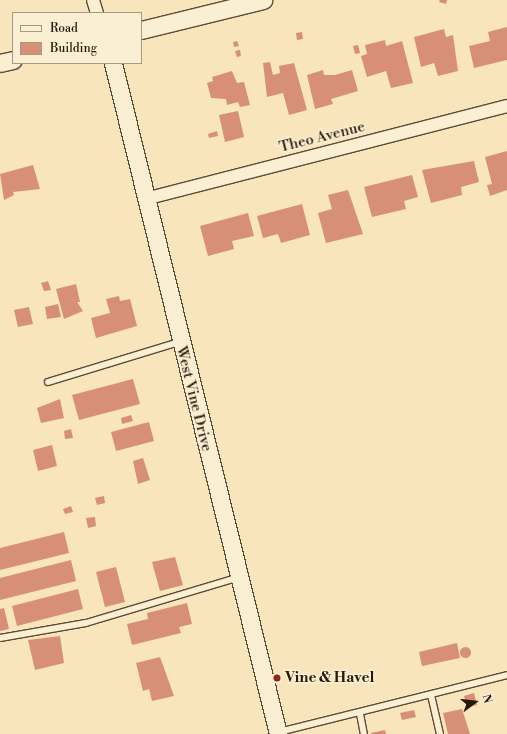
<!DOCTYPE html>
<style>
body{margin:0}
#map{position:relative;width:507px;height:734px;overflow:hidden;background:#f8e5bc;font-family:"Libre Bodoni",serif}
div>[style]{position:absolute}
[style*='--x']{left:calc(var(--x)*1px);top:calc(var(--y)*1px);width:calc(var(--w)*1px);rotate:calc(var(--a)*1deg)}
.building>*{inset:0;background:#d79077}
.round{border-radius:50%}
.roads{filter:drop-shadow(1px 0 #5b4b35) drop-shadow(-1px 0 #5b4b35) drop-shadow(0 1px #5b4b35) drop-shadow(0 -1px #5b4b35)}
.lane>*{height:6px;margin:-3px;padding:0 3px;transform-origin:3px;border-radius:3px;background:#faeed3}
.street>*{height:12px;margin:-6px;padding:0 6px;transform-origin:6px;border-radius:6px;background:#faeed3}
.secondary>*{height:17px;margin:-8.5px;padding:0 8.5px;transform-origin:8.5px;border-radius:8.5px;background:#faeed3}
.dots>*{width:11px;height:11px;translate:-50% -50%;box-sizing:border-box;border:2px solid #faeed3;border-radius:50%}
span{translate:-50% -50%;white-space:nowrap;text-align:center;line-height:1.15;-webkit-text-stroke:3px #faeed3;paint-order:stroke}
.street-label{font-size:15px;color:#271808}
.poi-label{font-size:15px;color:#271808;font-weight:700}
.left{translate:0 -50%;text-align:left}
.legend{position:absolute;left:12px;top:12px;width:130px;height:52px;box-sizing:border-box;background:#faeed3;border:1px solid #a69882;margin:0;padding:5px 7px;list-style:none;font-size:12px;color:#271808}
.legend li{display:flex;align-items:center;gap:8px;height:20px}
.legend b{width:20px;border:1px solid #a69882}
.north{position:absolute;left:455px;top:682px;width:40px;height:40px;-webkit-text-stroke:3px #faeed3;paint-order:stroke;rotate:75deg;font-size:11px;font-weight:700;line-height:16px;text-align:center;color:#271808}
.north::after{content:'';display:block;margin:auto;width:14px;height:18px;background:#271808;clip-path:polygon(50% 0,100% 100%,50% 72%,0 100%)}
</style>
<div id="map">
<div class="building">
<div style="clip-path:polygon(440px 0,447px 0,446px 4px,439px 2px)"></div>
<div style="clip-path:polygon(507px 27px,507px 60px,474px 68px,469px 46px,490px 41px,488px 32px)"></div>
<div style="clip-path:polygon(444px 29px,446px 37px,453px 35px,458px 71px,438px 76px,434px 63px,421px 67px,414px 37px)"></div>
<div style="clip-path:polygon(302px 32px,303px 39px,297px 40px,296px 33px)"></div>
<div style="clip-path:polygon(385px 40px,386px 46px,402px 41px,413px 83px,391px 88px,386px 71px,367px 77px,361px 56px,367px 54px,365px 45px)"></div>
<div style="clip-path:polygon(237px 41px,239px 46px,234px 47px,233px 42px)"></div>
<div style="clip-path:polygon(358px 45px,360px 53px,355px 54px,353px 46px)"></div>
<div style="clip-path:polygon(240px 50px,241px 56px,237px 57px,235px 51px)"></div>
<div style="clip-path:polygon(270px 62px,273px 75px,280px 73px,279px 66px,294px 63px,307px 110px,289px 115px,283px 93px,267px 97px,263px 63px)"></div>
<div style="clip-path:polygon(323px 70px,324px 75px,335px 75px,352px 70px,358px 91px,331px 99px,333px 104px,315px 109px,307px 75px)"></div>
<div style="clip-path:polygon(232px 71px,237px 83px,244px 82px,250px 105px,240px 107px,238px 102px,227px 105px,226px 99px,211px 98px,207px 83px,213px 81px,212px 77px)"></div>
<div style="clip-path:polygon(238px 111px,244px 137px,225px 142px,219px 115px)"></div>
<div style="clip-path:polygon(217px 131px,218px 136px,209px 138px,208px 134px)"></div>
<div style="clip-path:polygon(507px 151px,507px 190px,490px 196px,487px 185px,492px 184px,485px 157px)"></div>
<div style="clip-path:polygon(474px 161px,479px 182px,461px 187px,462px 195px,431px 203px,422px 170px)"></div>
<div style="clip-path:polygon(33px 165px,40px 189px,13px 192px,14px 195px,4px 200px,0 174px)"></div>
<div style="clip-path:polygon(412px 175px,418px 197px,404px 201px,406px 209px,372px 217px,364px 187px)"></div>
<div style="clip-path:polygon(348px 190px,363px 234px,326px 243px,318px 213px,332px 209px,328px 195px)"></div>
<div style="clip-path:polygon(302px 204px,310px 235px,281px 243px,278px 234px,263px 238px,257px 216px)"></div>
<div style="clip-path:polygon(248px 213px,254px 236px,232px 241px,234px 249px,208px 256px,200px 226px)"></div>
<div style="clip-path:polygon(48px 281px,51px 290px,44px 291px,41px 283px)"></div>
<div style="clip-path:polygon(76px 284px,80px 302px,77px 302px,83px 311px,64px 319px,56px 289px)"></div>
<div style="clip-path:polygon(119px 296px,120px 301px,130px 299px,137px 326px,96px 338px,91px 318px,110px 313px,106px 299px)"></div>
<div style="clip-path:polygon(58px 304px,61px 317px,47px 319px,45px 307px)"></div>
<div style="clip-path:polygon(29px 307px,33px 324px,18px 327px,14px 310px)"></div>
<div style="clip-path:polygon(133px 379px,140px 404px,79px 420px,72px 395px)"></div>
<div style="clip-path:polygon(60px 399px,64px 418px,41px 423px,37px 408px)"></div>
<div style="clip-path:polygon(131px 415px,133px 421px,122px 424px,121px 418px)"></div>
<div style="clip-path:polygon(149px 422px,154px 441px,116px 451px,111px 432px)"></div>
<div style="clip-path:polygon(71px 429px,73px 438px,65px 439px,64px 431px)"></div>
<div style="clip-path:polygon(52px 445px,57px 466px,38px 471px,33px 450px)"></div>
<div style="clip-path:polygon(143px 458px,150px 480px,138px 484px,133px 461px)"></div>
<div style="clip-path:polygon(104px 496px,105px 503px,97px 505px,95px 498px)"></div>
<div style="clip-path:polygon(71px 506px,73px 512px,65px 514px,63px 509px)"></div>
<div style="clip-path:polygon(95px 517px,96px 526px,88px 528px,86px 518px)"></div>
<div style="clip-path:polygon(64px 532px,69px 553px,0 570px,0 548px)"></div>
<div style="clip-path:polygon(175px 557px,183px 585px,160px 591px,152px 562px)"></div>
<div style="clip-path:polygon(71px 560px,76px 581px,0 600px,0 578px)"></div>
<div style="clip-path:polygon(116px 567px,125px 602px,105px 607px,96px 572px)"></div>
<div style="clip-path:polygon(78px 589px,83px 609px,17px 626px,12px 606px)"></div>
<div style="clip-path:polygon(187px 603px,192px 624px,179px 627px,181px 633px,132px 645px,127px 624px,148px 619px,147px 613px)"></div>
<div style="clip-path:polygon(4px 608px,9px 629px,0 631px,0 609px)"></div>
<div style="clip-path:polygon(60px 636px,64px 663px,35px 670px,28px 640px)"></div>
<div style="clip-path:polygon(457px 643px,460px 658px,422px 666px,419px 652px)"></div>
<div class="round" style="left:459.5px;top:646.5px;width:11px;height:11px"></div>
<div style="clip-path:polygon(160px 657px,174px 696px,152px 701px,149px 689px,143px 691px,136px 663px)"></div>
<div style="clip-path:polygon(474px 693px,477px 705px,467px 707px,464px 696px)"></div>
<div style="clip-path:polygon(462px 709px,470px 734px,448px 734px,443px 713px)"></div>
<div style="clip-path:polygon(414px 710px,416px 717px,402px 720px,400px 713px)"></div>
<div style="clip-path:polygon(385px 730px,386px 734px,371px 734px,371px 733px)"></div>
</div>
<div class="roads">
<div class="lane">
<div style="--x:48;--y:382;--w:137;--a:-17"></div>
<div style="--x:0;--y:638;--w:87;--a:-9.9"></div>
<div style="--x:86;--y:623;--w:160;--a:-16.7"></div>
<div style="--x:431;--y:695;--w:40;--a:77"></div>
<div style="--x:360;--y:714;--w:20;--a:79"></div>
<div style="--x:279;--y:732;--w:235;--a:-14"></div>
</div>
<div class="street">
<div style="--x:93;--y:0;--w:14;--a:73"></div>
<div style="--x:145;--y:199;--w:374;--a:-14.4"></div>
</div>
<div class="secondary">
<div style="--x:141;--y:30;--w:126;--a:-13.8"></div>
<div style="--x:0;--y:63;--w:13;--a:-13"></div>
<div style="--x:113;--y:63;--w:691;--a:76.18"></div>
</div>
</div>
<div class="dots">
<div style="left:277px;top:678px;background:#8f2418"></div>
</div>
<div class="street-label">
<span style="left:322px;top:137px;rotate:-14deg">Theo Avenue</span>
<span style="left:194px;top:399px;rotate:76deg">West Vine Drive</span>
</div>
<div class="poi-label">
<span class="left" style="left:285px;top:678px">Vine &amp; Havel</span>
</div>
<ul class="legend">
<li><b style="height:5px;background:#faeed3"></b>Road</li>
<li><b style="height:11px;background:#d79077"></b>Building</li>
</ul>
<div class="north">N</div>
</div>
